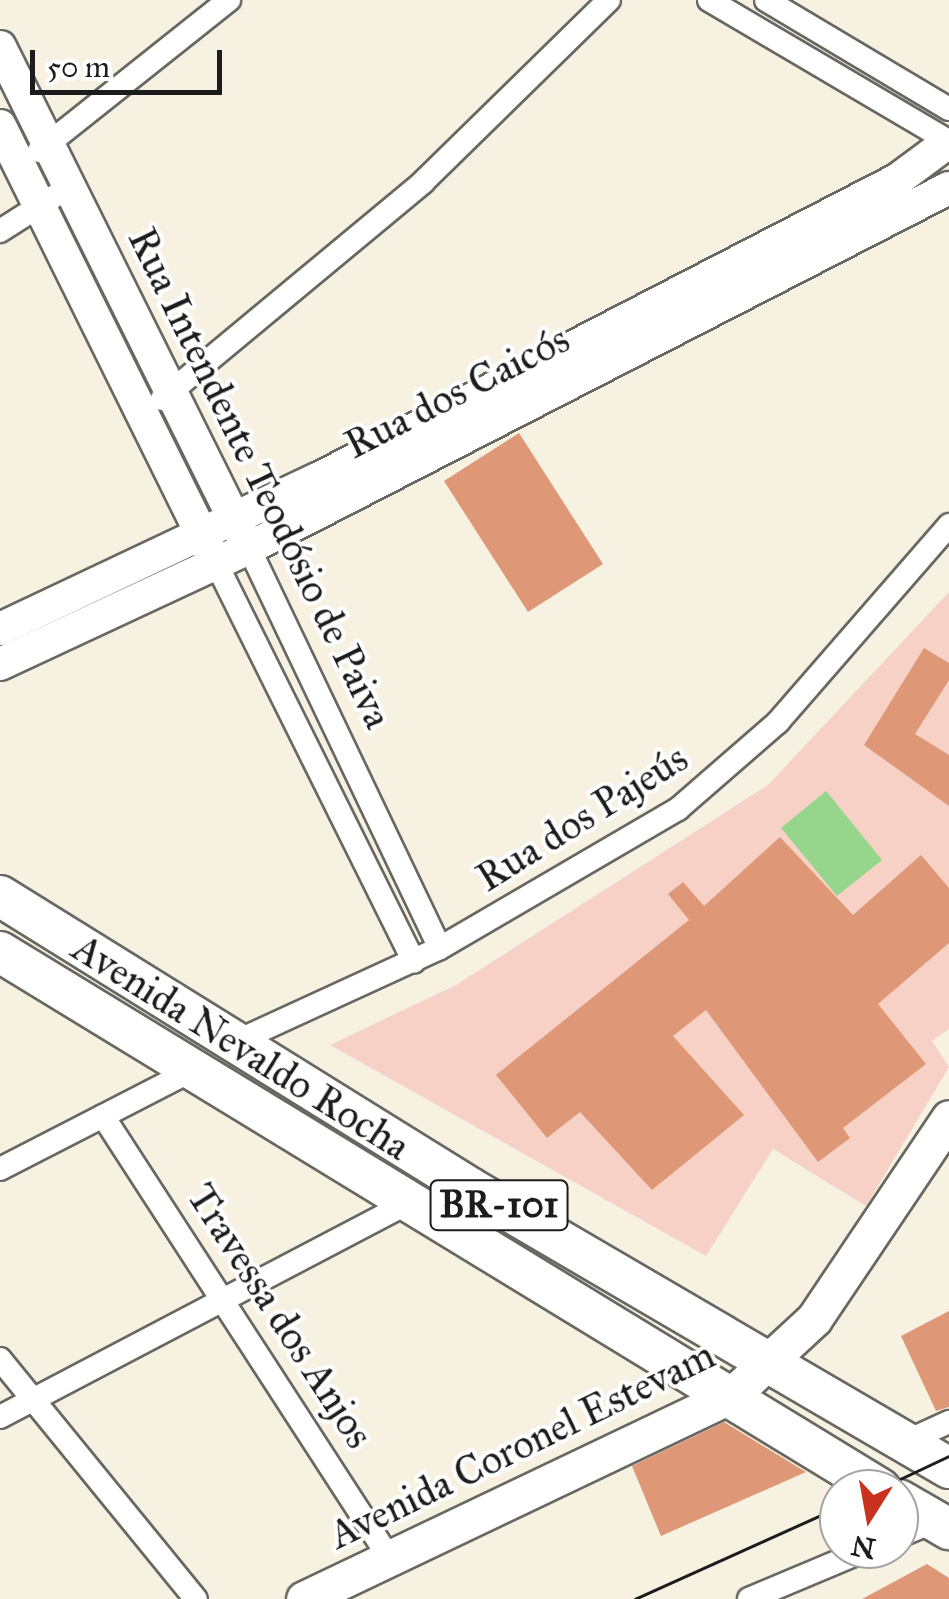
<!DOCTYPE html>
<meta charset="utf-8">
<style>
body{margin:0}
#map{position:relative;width:949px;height:1599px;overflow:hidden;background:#f7f1e2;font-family:"IM FELL Great Primer",serif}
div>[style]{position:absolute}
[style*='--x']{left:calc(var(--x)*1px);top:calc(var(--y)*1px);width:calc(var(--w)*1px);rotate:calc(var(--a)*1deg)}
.built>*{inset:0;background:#f7d1c6}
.green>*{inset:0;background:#96d58c}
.building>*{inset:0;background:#de9877}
.roads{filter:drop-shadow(2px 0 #696761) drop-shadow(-2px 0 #696761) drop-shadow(0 2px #696761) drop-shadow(0 -2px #696761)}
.street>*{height:22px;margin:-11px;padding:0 11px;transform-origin:11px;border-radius:11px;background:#fff}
.secondary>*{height:32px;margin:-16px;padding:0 16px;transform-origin:16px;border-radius:16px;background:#fff}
.primary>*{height:35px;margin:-17.5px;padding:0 17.5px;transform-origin:17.5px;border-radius:17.5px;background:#fff}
.highway>*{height:40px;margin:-20px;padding:0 20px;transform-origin:20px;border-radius:20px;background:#fff}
.tram>*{height:2.5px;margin:-1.25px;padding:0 1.25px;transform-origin:1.25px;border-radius:1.25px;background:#1c1c1c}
span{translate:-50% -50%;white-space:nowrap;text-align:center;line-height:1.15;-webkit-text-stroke:8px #fff;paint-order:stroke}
.shield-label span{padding:2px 8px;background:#fff;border:2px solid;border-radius:8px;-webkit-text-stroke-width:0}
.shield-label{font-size:38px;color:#1c1c1c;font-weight:700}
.street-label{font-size:40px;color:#1c1c1c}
.north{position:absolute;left:819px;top:1469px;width:100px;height:100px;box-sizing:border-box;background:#fff;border:2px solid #a4a4a4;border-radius:50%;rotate:191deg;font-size:28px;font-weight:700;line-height:40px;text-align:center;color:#1c1c1c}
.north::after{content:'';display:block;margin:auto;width:35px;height:45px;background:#c8321e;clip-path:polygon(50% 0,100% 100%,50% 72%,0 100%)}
.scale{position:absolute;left:30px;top:50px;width:192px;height:45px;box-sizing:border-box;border:5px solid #1c1c1c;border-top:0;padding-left:12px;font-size:30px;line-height:35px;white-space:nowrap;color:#1c1c1c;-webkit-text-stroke:8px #fff;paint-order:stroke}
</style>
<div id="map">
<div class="built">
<div style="clip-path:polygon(949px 592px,949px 1029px,932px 1041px,949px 1067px,866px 1206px,773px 1149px,706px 1256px,330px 1045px,456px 985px,768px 785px)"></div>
</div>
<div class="green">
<div style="clip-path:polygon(826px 791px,882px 860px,837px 896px,781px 828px)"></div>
</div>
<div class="building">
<div style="clip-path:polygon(519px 433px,603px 564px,528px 612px,444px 481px)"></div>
<div style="clip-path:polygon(924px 648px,949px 663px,949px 680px,915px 734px,949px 755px,949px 806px,864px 745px)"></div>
<div style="clip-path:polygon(780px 837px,853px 915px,921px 855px,949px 888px,949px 943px,878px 1004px,926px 1064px,843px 1128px,850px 1138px,818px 1162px,706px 1010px,673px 1036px,744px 1115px,652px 1190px,580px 1112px,547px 1138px,496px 1075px,689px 920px,668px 894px,683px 882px,704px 906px)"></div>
<div style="clip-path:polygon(949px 1311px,949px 1407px,936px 1411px,901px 1336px)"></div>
<div style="clip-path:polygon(724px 1422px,806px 1472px,661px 1536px,632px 1466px)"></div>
<div style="clip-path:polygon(927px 1564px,949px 1578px,949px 1599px,862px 1599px)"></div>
</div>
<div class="roads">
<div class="street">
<div style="--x:709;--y:0;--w:270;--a:30.5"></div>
<div style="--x:766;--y:0;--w:213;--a:30.8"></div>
<div style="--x:39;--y:151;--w:243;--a:-38.5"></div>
<div style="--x:0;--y:231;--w:82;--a:-32.5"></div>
<div style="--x:162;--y:399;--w:339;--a:-39.7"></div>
<div style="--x:423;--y:182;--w:260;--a:-44.4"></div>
<div style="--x:249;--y:548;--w:443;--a:64.5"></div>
<div style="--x:216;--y:563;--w:445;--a:63.6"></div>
<div style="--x:231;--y:1044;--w:230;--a:-24.7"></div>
<div style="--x:440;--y:948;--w:276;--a:-30.3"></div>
<div style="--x:678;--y:809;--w:133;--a:-41"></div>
<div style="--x:778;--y:722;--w:261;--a:-49"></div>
<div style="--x:103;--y:1116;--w:528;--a:57.06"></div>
<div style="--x:0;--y:1169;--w:217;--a:-27.2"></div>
<div style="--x:0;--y:1359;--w:310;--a:50.8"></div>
<div style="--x:0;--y:1417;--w:467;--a:-27.7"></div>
<div style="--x:903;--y:1443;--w:51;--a:-24.5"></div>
<div style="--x:899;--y:1536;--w:39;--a:-23"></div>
<div style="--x:749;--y:1599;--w:129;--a:-22.8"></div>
</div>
<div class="secondary">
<div style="--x:0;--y:47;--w:545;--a:63.62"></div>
<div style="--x:0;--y:126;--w:473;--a:63.7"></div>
<div style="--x:0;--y:629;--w:352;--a:-25.3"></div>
<div style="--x:318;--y:479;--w:652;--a:-27.31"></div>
<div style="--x:897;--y:180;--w:57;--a:-36.5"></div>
<div style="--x:0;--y:664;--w:275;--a:-25"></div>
<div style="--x:249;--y:548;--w:787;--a:-27.22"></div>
</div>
<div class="primary">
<div style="--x:304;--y:1599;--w:475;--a:-25.5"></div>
<div style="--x:733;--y:1394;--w:110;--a:-42.8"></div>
<div style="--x:814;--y:1319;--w:242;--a:-56.1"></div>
</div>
<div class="highway">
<div style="--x:0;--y:896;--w:553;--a:31.85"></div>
<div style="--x:470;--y:1188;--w:555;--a:30.31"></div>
<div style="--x:0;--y:952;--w:1031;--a:31.39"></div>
<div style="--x:899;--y:1500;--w:58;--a:30.1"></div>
</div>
</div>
<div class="tram">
<div style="--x:879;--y:1489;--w:77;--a:-25.2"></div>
<div style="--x:635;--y:1599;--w:224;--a:-24.3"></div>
</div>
<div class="shield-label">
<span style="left:499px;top:1205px">BR-101</span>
</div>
<div class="street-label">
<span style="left:457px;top:392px;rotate:-27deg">Rua dos Caicós</span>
<span style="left:260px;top:478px;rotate:64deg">Rua Intendente Teodósio de Paiva</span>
<span style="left:582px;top:818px;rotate:-32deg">Rua dos Pajeús</span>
<span style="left:241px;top:1047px;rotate:32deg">Avenida Nevaldo Rocha</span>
<span style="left:280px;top:1316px;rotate:57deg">Travessa dos Anjos</span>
<span style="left:522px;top:1445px;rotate:-26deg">Avenida Coronel Estevam</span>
</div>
<div class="north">N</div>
<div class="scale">50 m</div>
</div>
